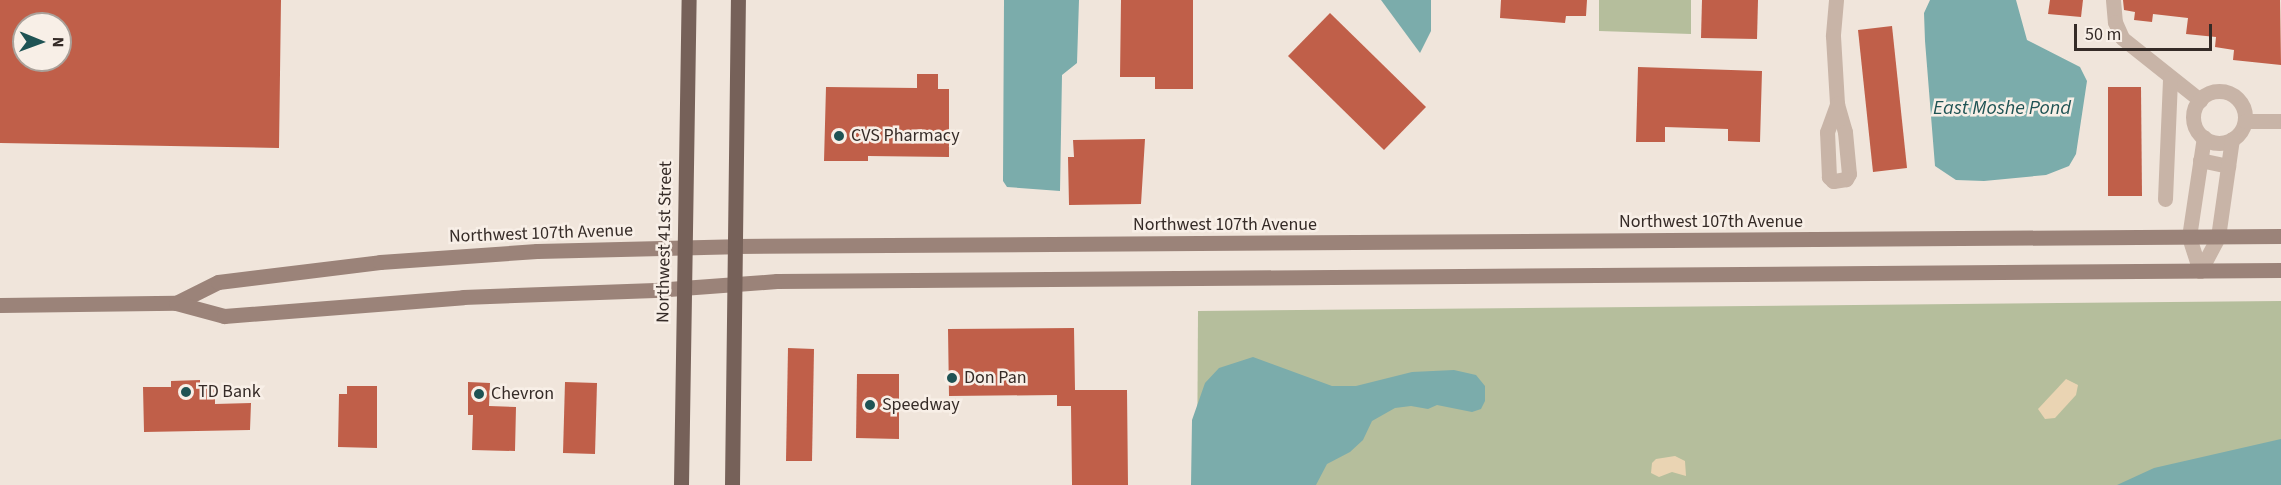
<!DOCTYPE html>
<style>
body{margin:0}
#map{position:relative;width:2281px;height:485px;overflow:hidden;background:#f0e5db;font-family:"Source Sans 3",sans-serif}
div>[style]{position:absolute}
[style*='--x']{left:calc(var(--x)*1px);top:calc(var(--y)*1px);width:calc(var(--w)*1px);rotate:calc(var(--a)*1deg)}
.green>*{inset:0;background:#b5be9c}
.sand>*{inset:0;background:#ead4b3}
.water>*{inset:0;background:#7bacab}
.building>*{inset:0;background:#c05f49}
.street>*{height:15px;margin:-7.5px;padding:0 7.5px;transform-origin:7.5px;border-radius:7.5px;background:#c8b4a7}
.street>.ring{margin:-7.5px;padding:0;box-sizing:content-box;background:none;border:15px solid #c8b4a7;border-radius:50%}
.secondary>*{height:15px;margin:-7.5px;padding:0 7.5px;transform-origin:7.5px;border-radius:7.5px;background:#9b8379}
.primary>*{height:15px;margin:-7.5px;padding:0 7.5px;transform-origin:7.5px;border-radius:7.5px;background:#766159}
.dots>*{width:16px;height:16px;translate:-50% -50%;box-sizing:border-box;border:3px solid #f8efe7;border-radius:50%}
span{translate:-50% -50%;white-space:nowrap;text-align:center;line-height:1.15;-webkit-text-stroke:5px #f8efe7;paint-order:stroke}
.poi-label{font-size:18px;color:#352b27}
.left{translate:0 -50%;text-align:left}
.street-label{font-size:18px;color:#352b27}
.water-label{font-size:20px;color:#1f5354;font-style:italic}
.north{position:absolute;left:12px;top:12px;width:60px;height:60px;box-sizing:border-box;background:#f8efe7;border:2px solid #aaa19a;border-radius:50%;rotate:91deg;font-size:16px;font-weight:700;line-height:24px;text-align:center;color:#352b27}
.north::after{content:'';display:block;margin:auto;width:21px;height:27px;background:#1f5354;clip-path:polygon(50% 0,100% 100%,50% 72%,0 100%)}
.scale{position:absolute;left:2074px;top:24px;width:138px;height:27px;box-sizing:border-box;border:3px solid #352b27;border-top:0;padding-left:8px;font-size:18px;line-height:21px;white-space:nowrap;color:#352b27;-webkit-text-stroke:4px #f8efe7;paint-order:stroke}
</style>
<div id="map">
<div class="green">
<div style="clip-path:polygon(1599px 0,1691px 0,1691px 34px,1599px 31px)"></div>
<div style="clip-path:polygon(2281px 301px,2281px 485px,1197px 485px,1198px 311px)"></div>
</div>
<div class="sand">
<div style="clip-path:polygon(2066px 379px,2078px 385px,2076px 395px,2055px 418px,2045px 419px,2038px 409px)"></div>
<div style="clip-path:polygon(1675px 456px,1685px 461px,1686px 476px,1672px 472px,1659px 477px,1651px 473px,1652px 463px,1656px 459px)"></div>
</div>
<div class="water">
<div style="clip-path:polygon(1004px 0,1079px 0,1077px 63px,1062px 75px,1060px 191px,1007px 187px,1003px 181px)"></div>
<div style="clip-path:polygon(1381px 0,1431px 0,1431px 31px,1420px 53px)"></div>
<div style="clip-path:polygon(1930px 0,2016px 0,2027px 40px,2080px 67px,2087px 81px,2076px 154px,2069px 166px,2046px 175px,1984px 181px,1956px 180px,1935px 166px,1925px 41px,1924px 13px)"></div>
<div style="clip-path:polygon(1253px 357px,1332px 386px,1356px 386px,1412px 372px,1454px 370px,1476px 375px,1485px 386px,1485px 401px,1481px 409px,1472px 412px,1437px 405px,1428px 409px,1411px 406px,1395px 408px,1372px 421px,1363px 440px,1350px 452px,1327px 464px,1316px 485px,1191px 485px,1192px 420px,1205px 383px,1219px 368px)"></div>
<div style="clip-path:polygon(2281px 439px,2281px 485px,2117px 485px,2154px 468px)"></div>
</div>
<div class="building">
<div style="clip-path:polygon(evenodd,0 0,281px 0,279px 148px,0 143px,0 0,24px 24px,60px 24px,60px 60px,24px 60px,24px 24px)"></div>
<div style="clip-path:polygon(1121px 0,1193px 0,1193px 89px,1155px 89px,1155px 77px,1120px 77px)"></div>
<div style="clip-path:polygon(1501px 0,1587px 0,1586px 16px,1566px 16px,1565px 23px,1500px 18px)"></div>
<div style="clip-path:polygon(1702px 0,1758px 0,1757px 39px,1701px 38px)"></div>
<div style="clip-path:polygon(2050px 0,2083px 0,2081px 17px,2048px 14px)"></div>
<div style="clip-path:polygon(2123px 0,2280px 0,2281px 65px,2233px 60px,2234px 50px,2215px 47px,2216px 37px,2186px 34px,2188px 18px,2153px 14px,2152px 22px,2134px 20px,2135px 12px,2124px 10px)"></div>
<div style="clip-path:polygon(1330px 13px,1426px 107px,1384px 150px,1288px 56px)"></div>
<div style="clip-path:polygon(1892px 26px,1907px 168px,1873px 172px,1858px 30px)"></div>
<div style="clip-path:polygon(1638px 67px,1762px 71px,1760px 142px,1728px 141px,1728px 129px,1665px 127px,1665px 142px,1636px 142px)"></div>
<div style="clip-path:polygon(917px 74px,938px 74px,938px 89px,949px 89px,949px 157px,868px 156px,868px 161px,824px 161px,826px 87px,917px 88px)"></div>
<div style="clip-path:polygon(2108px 87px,2141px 87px,2142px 196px,2108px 196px)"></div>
<div style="clip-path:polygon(1145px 139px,1141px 204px,1069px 205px,1068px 157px,1074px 157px,1073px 140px)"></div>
<div style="clip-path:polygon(1074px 328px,1075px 390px,1127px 390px,1128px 485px,1072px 485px,1071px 406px,1057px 406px,1057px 395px,949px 396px,948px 329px)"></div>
<div style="clip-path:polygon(788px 348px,814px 349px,812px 461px,786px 461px)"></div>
<div style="clip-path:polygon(857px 374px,899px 374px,899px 439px,856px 438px)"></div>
<div style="clip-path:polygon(200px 380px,200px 385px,215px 385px,215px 404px,251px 403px,250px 430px,144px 432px,143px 387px,171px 387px,171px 381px)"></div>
<div style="clip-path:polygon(468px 382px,490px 383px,489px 406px,516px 407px,515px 451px,472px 450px,473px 415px,468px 415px)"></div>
<div style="clip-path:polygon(565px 382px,597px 383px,595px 454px,563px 453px)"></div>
<div style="clip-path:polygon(347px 386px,377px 386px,377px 448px,338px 447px,339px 394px,347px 394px)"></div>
</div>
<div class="street">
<div style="--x:1836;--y:0;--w:36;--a:95"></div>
<div style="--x:1833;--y:36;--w:68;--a:86.6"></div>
<div style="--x:1837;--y:104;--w:29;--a:74"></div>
<div style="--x:1845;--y:132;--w:42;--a:84.6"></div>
<div style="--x:1849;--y:174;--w:6;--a:121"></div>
<div style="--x:1846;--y:179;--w:13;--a:171"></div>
<div style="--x:1833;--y:181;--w:6;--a:-135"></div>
<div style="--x:1829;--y:177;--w:45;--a:-92.5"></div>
<div style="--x:1827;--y:132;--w:30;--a:-70"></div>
<div style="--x:2113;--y:0;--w:22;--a:85"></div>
<div style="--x:2115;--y:22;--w:17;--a:66"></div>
<div style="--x:2122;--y:38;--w:100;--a:38.5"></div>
<div class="ring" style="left:2193px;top:91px;width:37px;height:37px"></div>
<div style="--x:2245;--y:121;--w:36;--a:0"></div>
<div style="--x:2200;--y:160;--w:29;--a:12"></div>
<div style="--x:2165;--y:199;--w:121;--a:-87.6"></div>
<div style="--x:2200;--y:271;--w:38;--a:-62"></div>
<div style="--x:2218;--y:237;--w:99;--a:-81.9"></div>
<div style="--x:2200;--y:271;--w:36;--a:-108"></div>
<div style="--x:2189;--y:237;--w:101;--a:-81.5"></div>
</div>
<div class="secondary">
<div style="--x:176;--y:303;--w:47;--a:-26.6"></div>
<div style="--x:218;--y:282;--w:163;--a:-7"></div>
<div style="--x:380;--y:262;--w:157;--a:-4"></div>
<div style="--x:537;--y:251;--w:198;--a:-1.4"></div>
<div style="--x:735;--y:246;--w:1546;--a:-0.37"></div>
<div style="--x:0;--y:305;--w:176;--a:-0.7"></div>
<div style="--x:176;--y:303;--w:50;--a:15.2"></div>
<div style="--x:224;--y:316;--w:240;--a:-4.5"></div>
<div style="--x:463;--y:297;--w:192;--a:-2.1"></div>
<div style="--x:655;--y:290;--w:122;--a:-4.2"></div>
<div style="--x:777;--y:281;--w:1504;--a:-0.42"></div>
</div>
<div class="primary">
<div style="--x:681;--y:485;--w:485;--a:-89.1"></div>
<div style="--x:732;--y:485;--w:485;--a:-89.3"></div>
</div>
<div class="dots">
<div style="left:839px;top:136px;background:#1f5354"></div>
<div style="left:952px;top:378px;background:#1f5354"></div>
<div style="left:186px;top:392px;background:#1f5354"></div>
<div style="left:479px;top:394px;background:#1f5354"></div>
<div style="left:870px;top:405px;background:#1f5354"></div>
</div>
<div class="poi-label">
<span class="left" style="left:851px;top:136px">CVS Pharmacy</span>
<span class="left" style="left:964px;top:378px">Don Pan</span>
<span class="left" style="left:198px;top:392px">TD Bank</span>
<span class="left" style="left:491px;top:394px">Chevron</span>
<span class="left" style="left:882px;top:405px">Speedway</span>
</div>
<div class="street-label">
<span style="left:1711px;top:222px">Northwest 107th Avenue</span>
<span style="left:1225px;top:225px">Northwest 107th Avenue</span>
<span style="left:541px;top:234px;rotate:-2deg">Northwest 107th Avenue</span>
<span style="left:665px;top:242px;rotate:-89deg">Northwest 41st Street</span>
</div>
<div class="water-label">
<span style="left:2002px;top:108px">East Moshe Pond</span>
</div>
<div class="north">N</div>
<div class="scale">50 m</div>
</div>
